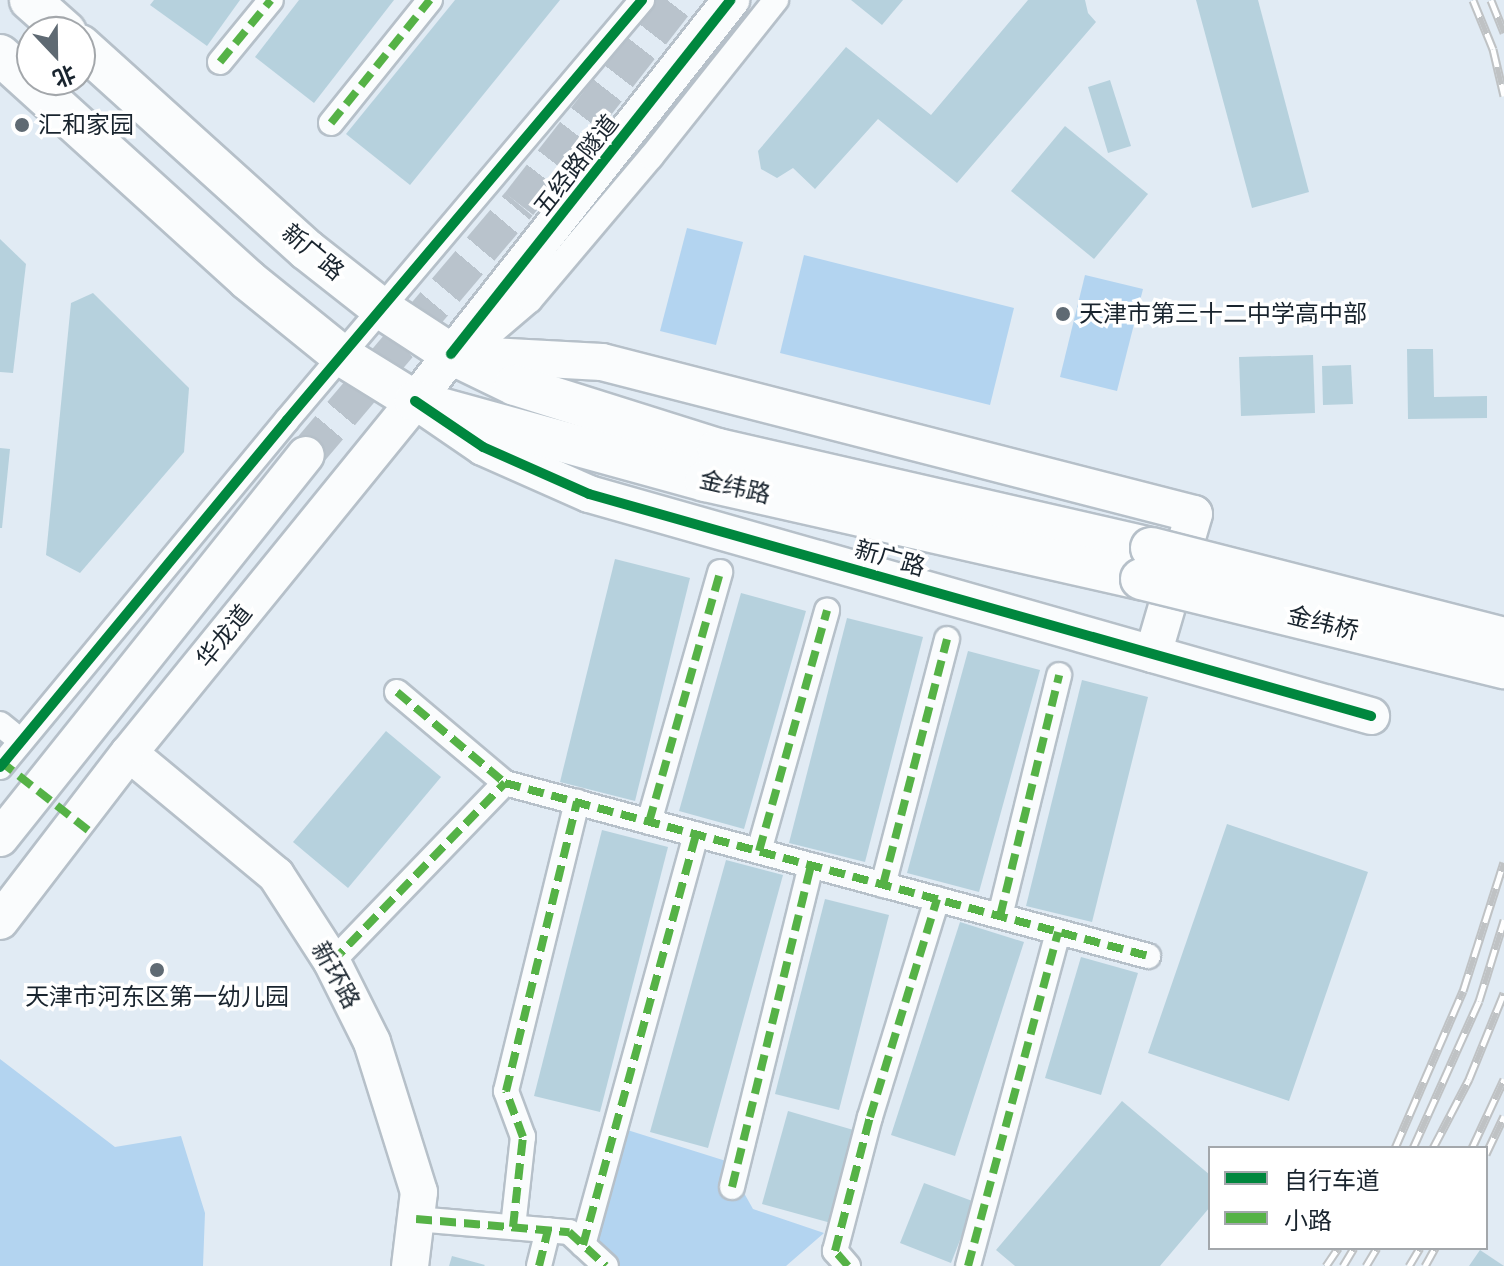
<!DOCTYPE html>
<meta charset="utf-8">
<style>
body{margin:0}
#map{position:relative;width:1504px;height:1266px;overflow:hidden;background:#e1ebf4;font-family:Lora,"Noto Sans SC",serif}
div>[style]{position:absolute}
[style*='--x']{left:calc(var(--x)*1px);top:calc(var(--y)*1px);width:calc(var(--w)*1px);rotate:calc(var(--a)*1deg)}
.green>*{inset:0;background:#b3d4f0}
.building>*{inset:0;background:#b6d1dd}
.secondary-tunnel>*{height:36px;margin-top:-18px;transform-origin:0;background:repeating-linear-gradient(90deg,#b9c3cc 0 36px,transparent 0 54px)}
.roads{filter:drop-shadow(2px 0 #b6c0c9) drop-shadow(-2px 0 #b6c0c9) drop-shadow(0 2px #b6c0c9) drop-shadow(0 -2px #b6c0c9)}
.street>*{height:24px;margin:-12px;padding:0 12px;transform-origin:12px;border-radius:12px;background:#fafcfd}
.secondary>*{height:36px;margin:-18px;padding:0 18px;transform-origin:18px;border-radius:18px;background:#fafcfd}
.primary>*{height:40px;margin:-20px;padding:0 20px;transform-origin:20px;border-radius:20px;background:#fafcfd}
.rail>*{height:9px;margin-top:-4.5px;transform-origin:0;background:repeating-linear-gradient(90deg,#fff 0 18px,#bfc2c4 0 36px);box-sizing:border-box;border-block:2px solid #bfc2c4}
.bridges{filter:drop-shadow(2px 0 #b6c0c9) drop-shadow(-2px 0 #b6c0c9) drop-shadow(0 2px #b6c0c9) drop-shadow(0 -2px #b6c0c9)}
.primary-bridge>*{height:40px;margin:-20px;padding:0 20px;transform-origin:20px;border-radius:20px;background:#fafcfd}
.quiet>*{height:8px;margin-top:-4px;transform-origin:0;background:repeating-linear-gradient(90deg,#55b246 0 16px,transparent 0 24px)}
.cycleway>*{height:10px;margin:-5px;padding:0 5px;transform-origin:5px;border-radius:5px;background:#00873e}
.dots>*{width:22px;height:22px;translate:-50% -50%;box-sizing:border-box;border:4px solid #fff;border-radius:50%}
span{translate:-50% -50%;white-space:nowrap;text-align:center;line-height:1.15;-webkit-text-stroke:7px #fff;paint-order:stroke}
.poi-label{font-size:24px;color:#19242e}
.left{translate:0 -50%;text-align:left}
.street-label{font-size:24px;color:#19242e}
.legend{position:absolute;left:1208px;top:1146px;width:280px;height:104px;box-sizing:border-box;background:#fff;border:2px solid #a3a7ab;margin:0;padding:10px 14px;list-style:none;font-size:24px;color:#19242e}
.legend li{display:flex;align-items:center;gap:16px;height:40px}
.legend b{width:40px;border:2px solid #a3a7ab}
.north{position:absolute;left:16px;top:16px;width:80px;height:80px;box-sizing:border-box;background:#fff;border:2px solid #a3a7ab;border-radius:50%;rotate:158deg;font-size:22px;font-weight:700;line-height:32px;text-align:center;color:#19242e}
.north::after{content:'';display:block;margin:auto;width:28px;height:36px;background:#5f6a73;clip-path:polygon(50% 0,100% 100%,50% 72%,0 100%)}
</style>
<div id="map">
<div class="green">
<div style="clip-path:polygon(687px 228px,743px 242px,716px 345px,660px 331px)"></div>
<div style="clip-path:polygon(804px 255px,1014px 308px,990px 405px,780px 353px)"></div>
<div style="clip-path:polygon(1085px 275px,1143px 289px,1117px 391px,1060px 377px)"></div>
<div style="clip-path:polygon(0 1059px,115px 1147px,181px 1136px,205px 1213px,203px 1266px,0 1266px)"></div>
<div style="clip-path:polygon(621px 1128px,726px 1161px,753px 1209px,824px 1233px,786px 1266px,610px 1266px,588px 1245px)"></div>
</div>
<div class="building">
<div style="clip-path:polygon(154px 0,240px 0,207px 46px,150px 5px)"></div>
<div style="clip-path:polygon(299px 0,394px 0,314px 103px,255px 57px)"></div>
<div style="clip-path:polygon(455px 0,560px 0,410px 185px,346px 134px)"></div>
<div style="clip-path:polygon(851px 0,903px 0,882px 25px)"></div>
<div style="clip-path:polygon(1028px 0,1085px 0,1088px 13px,1096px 22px,957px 183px,878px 119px,815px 189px,793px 168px,777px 178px,761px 169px,758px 151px,846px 47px,931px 115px)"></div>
<div style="clip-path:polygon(1196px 0,1258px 0,1309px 192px,1252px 208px)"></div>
<div style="clip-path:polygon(1110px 80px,1131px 146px,1108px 153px,1088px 87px)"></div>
<div style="clip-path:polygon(1065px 126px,1148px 194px,1094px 259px,1011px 191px)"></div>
<div style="clip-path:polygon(0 239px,26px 264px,13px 373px,0 372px)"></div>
<div style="clip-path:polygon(93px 293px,189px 388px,184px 452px,80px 573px,46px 555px,71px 303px)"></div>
<div style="clip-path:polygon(1407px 349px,1433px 349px,1434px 397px,1487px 396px,1487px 418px,1408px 419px)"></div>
<div style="clip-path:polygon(1313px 355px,1315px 413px,1241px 416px,1239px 357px)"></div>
<div style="clip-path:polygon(1351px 365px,1353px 404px,1323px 405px,1322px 366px)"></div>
<div style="clip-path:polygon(0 448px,10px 449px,2px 528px,0 528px)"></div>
<div style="clip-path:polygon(615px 559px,690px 578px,635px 801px,560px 782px)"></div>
<div style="clip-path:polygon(741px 593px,806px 611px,744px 829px,679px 811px)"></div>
<div style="clip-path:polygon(847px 618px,923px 637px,865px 862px,789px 843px)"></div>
<div style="clip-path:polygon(968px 651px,1040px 670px,979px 892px,907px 873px)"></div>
<div style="clip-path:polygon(1082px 680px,1148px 697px,1092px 922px,1026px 906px)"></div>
<div style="clip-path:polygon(386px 731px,441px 777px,348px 888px,293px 842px)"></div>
<div style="clip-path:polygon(1227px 824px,1368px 872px,1289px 1101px,1148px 1053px)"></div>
<div style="clip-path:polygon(602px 830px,668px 847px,600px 1112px,534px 1096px)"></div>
<div style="clip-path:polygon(726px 860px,783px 875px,708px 1148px,650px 1132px)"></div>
<div style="clip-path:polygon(825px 899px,889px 915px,839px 1110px,775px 1094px)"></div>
<div style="clip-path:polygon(960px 922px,1024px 942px,955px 1156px,891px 1135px)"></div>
<div style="clip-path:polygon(1081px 957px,1138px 973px,1101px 1095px,1045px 1078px)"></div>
<div style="clip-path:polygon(1122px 1101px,1210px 1175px,1210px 1207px,1160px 1266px,1015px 1266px,996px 1250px)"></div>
<div style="clip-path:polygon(788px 1111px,857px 1131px,831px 1223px,762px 1204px)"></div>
<div style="clip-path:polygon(924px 1183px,975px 1202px,951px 1263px,900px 1243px)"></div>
<div style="clip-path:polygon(1480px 1250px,1504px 1266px,1469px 1266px)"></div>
<div style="clip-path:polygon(452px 1256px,485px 1265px,484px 1266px,449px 1266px)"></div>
</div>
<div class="secondary-tunnel">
<div style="--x:306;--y:455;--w:329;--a:-49.7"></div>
<div style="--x:519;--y:204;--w:259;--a:-52.1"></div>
</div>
<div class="roads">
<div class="street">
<div style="--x:220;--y:62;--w:80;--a:-50.6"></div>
<div style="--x:331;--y:123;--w:158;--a:-51.2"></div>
<div style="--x:464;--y:347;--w:35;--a:-29"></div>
<div style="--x:495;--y:330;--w:46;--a:-40.6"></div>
<div style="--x:530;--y:300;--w:187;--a:-49.8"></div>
<div style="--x:651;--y:157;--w:201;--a:-51.5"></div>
<div style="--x:397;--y:692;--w:141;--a:40.1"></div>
<div style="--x:0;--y:724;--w:27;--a:39"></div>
<div style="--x:0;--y:767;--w:450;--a:-50.4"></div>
<div style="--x:287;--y:420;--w:550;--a:-49.79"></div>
<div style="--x:649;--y:822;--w:260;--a:-74.1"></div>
<div style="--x:759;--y:851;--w:250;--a:-74.2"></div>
<div style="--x:883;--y:885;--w:254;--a:-75.4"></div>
<div style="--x:1000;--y:916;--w:248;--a:-76.2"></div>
<div style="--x:332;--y:962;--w:249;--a:-46"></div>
<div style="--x:505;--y:783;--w:666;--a:15.06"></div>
<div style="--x:732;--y:1187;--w:331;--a:-76.2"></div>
<div style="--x:416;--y:1219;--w:154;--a:4.9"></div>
<div style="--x:569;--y:1232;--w:50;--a:42.6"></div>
<div style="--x:513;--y:1227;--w:91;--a:-83.7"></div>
<div style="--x:523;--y:1137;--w:49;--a:-110.3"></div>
<div style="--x:506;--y:1091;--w:298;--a:-76.2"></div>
<div style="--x:583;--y:1245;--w:426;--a:-74.6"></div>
<div style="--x:539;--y:1266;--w:37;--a:-76"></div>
<div style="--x:848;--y:1266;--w:20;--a:-131"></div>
<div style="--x:835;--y:1251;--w:138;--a:-75.4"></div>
<div style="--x:870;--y:1117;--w:228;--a:-72.9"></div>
<div style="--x:968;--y:1266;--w:346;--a:-74.9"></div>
</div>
<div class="secondary">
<div style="--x:453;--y:354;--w:149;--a:3.1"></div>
<div style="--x:602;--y:362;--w:611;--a:14.4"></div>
<div style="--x:1194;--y:514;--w:146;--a:106.3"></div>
<div style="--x:426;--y:408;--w:69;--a:34.4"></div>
<div style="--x:483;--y:447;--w:116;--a:23.9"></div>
<div style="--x:589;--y:494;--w:813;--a:15.85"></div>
<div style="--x:129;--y:753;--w:191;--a:39.7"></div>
<div style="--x:276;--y:875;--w:103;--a:57.2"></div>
<div style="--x:332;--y:962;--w:89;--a:63.4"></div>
<div style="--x:372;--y:1042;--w:157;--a:72.6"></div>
<div style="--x:419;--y:1192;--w:75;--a:96.9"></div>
<div style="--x:0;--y:838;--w:490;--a:-51.4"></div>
<div style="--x:0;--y:921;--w:212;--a:-52.5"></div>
<div style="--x:129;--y:753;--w:454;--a:-50.9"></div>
<div style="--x:415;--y:401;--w:511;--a:-51.76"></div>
</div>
<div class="primary">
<div style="--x:30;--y:0;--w:48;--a:41.6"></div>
<div style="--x:80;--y:45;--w:306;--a:42.1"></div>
<div style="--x:307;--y:250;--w:95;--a:38.2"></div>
<div style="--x:382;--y:309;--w:82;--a:33.1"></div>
<div style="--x:451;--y:354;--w:71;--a:25.8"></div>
<div style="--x:515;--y:385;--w:213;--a:17.5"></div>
<div style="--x:718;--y:449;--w:444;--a:12.9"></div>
<div style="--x:0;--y:55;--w:335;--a:42.2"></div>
<div style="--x:248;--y:280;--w:121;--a:39"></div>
<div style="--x:342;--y:356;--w:86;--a:31.7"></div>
<div style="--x:415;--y:401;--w:301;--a:15.4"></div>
<div style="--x:705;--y:481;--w:447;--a:12.7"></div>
</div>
</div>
<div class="rail">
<div style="--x:1473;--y:0;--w:53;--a:67.8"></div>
<div style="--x:1493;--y:49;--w:48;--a:76.8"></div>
<div style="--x:1491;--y:0;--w:35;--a:68"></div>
<div style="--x:1395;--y:1148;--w:171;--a:-66.6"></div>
<div style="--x:1463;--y:991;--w:135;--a:-72.4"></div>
<div style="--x:1413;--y:1148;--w:161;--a:-65.8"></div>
<div style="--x:1479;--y:1001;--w:85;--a:-72.8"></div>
<div style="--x:1433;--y:1148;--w:78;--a:-62.4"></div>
<div style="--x:1469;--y:1079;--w:93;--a:-67.9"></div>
<div style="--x:1472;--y:1148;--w:76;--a:-65.1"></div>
<div style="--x:1486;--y:1154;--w:42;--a:-64.7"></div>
<div style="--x:1326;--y:1266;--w:22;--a:-56"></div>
<div style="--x:1343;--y:1266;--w:21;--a:-59"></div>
<div style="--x:1366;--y:1266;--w:21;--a:-59"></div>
<div style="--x:1409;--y:1266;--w:21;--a:-59"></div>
<div style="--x:1425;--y:1266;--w:21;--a:-61"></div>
</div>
<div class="bridges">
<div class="primary-bridge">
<div style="--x:1151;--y:548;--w:364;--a:14.3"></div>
<div style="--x:1141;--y:579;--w:374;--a:13.8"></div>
</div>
</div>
<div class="quiet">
<div style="--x:220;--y:62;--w:80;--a:-50.6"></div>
<div style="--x:331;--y:123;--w:158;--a:-51.2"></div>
<div style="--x:397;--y:692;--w:141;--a:40.1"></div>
<div style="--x:0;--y:761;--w:118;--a:38.1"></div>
<div style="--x:649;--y:822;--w:260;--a:-74.1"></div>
<div style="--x:759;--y:851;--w:250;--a:-74.2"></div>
<div style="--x:883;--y:885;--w:254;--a:-75.4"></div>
<div style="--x:1000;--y:916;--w:248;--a:-76.2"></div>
<div style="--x:332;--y:962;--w:249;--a:-46"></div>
<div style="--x:505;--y:783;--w:666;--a:15.06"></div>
<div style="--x:732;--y:1187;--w:331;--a:-76.2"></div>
<div style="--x:416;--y:1219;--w:154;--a:4.9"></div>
<div style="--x:569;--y:1232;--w:50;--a:42.6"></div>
<div style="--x:513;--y:1227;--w:91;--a:-83.7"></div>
<div style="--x:523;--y:1137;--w:49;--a:-110.3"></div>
<div style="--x:506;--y:1091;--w:298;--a:-76.2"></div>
<div style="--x:583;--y:1245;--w:426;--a:-74.6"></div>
<div style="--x:539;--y:1266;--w:37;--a:-76"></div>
<div style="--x:848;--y:1266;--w:20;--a:-131"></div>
<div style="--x:835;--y:1251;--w:138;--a:-75.4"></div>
<div style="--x:870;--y:1117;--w:228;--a:-72.9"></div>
<div style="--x:968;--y:1266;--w:346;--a:-74.9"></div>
</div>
<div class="cycleway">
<div style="--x:451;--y:354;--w:451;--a:-51.7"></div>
<div style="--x:415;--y:401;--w:82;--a:34.1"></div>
<div style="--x:483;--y:447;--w:116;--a:23.9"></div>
<div style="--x:589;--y:494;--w:813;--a:15.85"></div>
<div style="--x:0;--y:767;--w:450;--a:-50.4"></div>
<div style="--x:287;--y:420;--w:550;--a:-49.79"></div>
</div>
<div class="dots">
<div style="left:22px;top:125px;background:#5f6a73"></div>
<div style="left:1063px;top:314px;background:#5f6a73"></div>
<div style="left:157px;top:970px;background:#5f6a73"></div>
</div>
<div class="poi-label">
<span class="left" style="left:38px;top:125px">汇和家园</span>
<span class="left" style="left:1079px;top:314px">天津市第三十二中学高中部</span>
<span style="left:157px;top:997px">天津市河东区第一幼儿园</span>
</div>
<div class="street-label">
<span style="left:576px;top:165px;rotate:-52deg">五经路隧道</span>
<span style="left:313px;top:252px;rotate:40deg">新广路</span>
<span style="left:735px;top:487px;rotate:13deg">金纬路</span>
<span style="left:890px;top:558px;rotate:16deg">新广路</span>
<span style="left:1323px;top:623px;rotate:14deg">金纬桥</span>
<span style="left:224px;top:636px;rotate:-51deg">华龙道</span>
<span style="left:336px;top:975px;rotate:61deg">新环路</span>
</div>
<ul class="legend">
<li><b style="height:10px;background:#00873e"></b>自行车道</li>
<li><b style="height:10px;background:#55b246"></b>小路</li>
</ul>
<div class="north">北</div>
</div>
